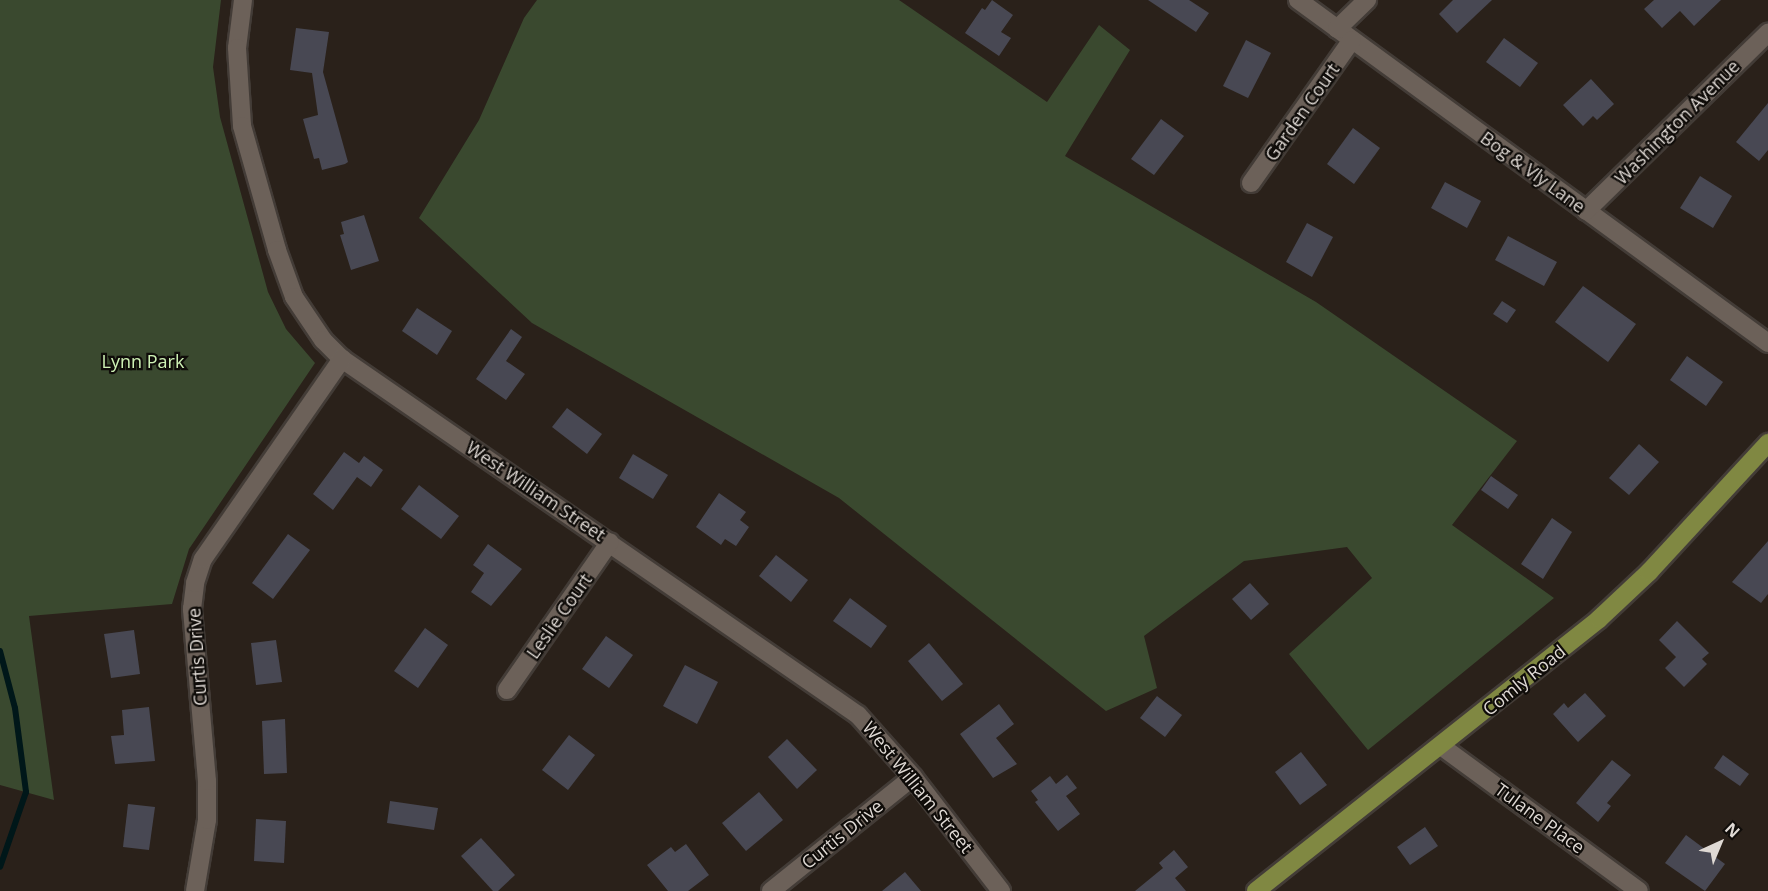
<!DOCTYPE html>
<style>
body{margin:0}
#map{position:relative;width:1768px;height:891px;overflow:hidden;background:#2a211a;font-family:"Open Sans",sans-serif}
div>[style]{position:absolute}
[style*='--x']{left:calc(var(--x)*1px);top:calc(var(--y)*1px);width:calc(var(--w)*1px);rotate:calc(var(--a)*1deg)}
.green>*{inset:0;background:#3a492f}
.stream>*{height:6px;margin:-3px;padding:0 3px;transform-origin:3px;border-radius:3px;background:#001719}
.building>*{inset:0;background:#484853}
.roads{filter:drop-shadow(2px 0 #433c37) drop-shadow(-2px 0 #433c37) drop-shadow(0 2px #433c37) drop-shadow(0 -2px #433c37)}
.minor>*{height:18px;margin:-9px;padding:0 9px;transform-origin:9px;border-radius:9px;background:#6c6159}
.major>*{height:18px;margin:-9px;padding:0 9px;transform-origin:9px;border-radius:9px;background:#808842}
span{translate:-50% -50%;white-space:nowrap;text-align:center;line-height:1.15;-webkit-text-stroke:4.5px #0f0c09;paint-order:stroke}
.street-label{font-size:18px;color:#dfd9d4}
.park-label{font-size:18px;color:#cef2b5}
.north{position:absolute;left:1690px;top:813px;width:60px;height:60px;-webkit-text-stroke:4px #0f0c09;paint-order:stroke;rotate:44deg;font-size:16px;font-weight:700;line-height:24px;text-align:center;color:#dfd9d4}
.north::after{content:'';display:block;margin:auto;width:21px;height:27px;background:#dfd9d4;clip-path:polygon(50% 0,100% 100%,50% 72%,0 100%)}
</style>
<div id="map">
<div class="green">
<div style="clip-path:polygon(0 0,221px 0,213px 67px,220px 117px,268px 292px,286px 329px,315px 363px,189px 549px,172px 604px,29px 616px,54px 800px,0 785px)"></div>
<div style="clip-path:polygon(537px 0,899px 0,1047px 102px,1099px 25px,1130px 50px,1065px 156px,1316px 302px,1517px 441px,1452px 525px,1554px 598px,1368px 750px,1289px 654px,1372px 578px,1347px 547px,1244px 561px,1144px 636px,1157px 688px,1106px 711px,839px 498px,532px 323px,419px 218px,479px 120px,524px 18px)"></div>
</div>
<div class="stream">
<div style="--x:0;--y:651;--w:59;--a:75.3"></div>
<div style="--x:15;--y:708;--w:85;--a:82.5"></div>
<div style="--x:26;--y:792;--w:79;--a:109.1"></div>
</div>
<div class="building">
<div style="clip-path:polygon(992px 0,1013px 15px,1001px 32px,1011px 38px,999px 56px,965px 33px,982px 8px,985px 10px)"></div>
<div style="clip-path:polygon(1148px 0,1189px 0,1209px 13px,1196px 32px)"></div>
<div style="clip-path:polygon(1453px 0,1492px 0,1457px 33px,1439px 14px)"></div>
<div style="clip-path:polygon(1654px 0,1721px 0,1694px 26px,1680px 11px,1662px 28px,1644px 9px)"></div>
<div style="clip-path:polygon(296px 28px,329px 32px,323px 72px,348px 162px,345px 164px,322px 170px,319px 158px,314px 159px,303px 119px,318px 115px,312px 73px,290px 70px)"></div>
<div style="clip-path:polygon(1504px 38px,1538px 63px,1520px 87px,1486px 62px)"></div>
<div style="clip-path:polygon(1246px 40px,1271px 53px,1248px 98px,1223px 86px)"></div>
<div style="clip-path:polygon(1591px 79px,1614px 104px,1597px 120px,1593px 116px,1583px 126px,1563px 105px)"></div>
<div style="clip-path:polygon(1768px 103px,1768px 150px,1759px 161px,1736px 142px)"></div>
<div style="clip-path:polygon(1161px 119px,1184px 136px,1154px 175px,1131px 159px)"></div>
<div style="clip-path:polygon(1353px 128px,1380px 148px,1354px 184px,1327px 164px)"></div>
<div style="clip-path:polygon(1700px 176px,1732px 196px,1713px 228px,1680px 208px)"></div>
<div style="clip-path:polygon(1445px 182px,1481px 201px,1467px 228px,1431px 208px)"></div>
<div style="clip-path:polygon(364px 215px,379px 261px,351px 270px,340px 235px,344px 234px,341px 222px)"></div>
<div style="clip-path:polygon(1307px 223px,1333px 237px,1312px 277px,1286px 262px)"></div>
<div style="clip-path:polygon(1508px 236px,1557px 262px,1544px 286px,1495px 260px)"></div>
<div style="clip-path:polygon(1583px 286px,1636px 324px,1608px 362px,1555px 322px)"></div>
<div style="clip-path:polygon(1502px 301px,1516px 310px,1507px 323px,1493px 314px)"></div>
<div style="clip-path:polygon(417px 308px,452px 331px,437px 355px,402px 331px)"></div>
<div style="clip-path:polygon(511px 329px,522px 337px,506px 361px,525px 374px,506px 400px,476px 379px)"></div>
<div style="clip-path:polygon(1687px 356px,1723px 382px,1706px 406px,1670px 380px)"></div>
<div style="clip-path:polygon(567px 408px,602px 434px,587px 454px,552px 427px)"></div>
<div style="clip-path:polygon(1639px 444px,1659px 462px,1629px 495px,1609px 478px)"></div>
<div style="clip-path:polygon(344px 452px,359px 463px,364px 456px,383px 470px,371px 487px,357px 477px,333px 510px,313px 494px)"></div>
<div style="clip-path:polygon(633px 454px,668px 475px,653px 499px,619px 478px)"></div>
<div style="clip-path:polygon(1491px 476px,1518px 495px,1508px 509px,1481px 490px)"></div>
<div style="clip-path:polygon(419px 485px,459px 516px,441px 539px,401px 509px)"></div>
<div style="clip-path:polygon(719px 493px,746px 512px,740px 520px,749px 527px,736px 546px,725px 539px,721px 545px,696px 527px)"></div>
<div style="clip-path:polygon(1552px 518px,1572px 532px,1543px 579px,1521px 564px)"></div>
<div style="clip-path:polygon(288px 534px,310px 550px,273px 599px,252px 583px)"></div>
<div style="clip-path:polygon(1768px 541px,1768px 594px,1761px 603px,1732px 582px)"></div>
<div style="clip-path:polygon(488px 544px,522px 569px,491px 606px,471px 592px,484px 573px,473px 565px)"></div>
<div style="clip-path:polygon(776px 555px,808px 580px,791px 602px,759px 576px)"></div>
<div style="clip-path:polygon(1250px 583px,1269px 604px,1251px 620px,1232px 599px)"></div>
<div style="clip-path:polygon(850px 598px,887px 626px,871px 648px,833px 621px)"></div>
<div style="clip-path:polygon(1677px 621px,1709px 653px,1702px 659px,1707px 664px,1684px 687px,1665px 668px,1676px 657px,1659px 640px)"></div>
<div style="clip-path:polygon(425px 628px,448px 645px,418px 688px,394px 671px)"></div>
<div style="clip-path:polygon(134px 630px,140px 674px,111px 678px,104px 634px)"></div>
<div style="clip-path:polygon(606px 636px,633px 655px,609px 688px,582px 669px)"></div>
<div style="clip-path:polygon(276px 640px,282px 682px,256px 685px,251px 643px)"></div>
<div style="clip-path:polygon(929px 643px,963px 684px,942px 701px,908px 661px)"></div>
<div style="clip-path:polygon(685px 665px,718px 682px,697px 724px,663px 706px)"></div>
<div style="clip-path:polygon(1585px 693px,1606px 716px,1578px 742px,1553px 714px,1564px 703px,1568px 708px)"></div>
<div style="clip-path:polygon(1157px 696px,1182px 715px,1165px 737px,1140px 718px)"></div>
<div style="clip-path:polygon(999px 704px,1014px 724px,996px 738px,1017px 764px,993px 778px,960px 734px)"></div>
<div style="clip-path:polygon(149px 707px,155px 761px,115px 764px,111px 736px,124px 735px,122px 710px)"></div>
<div style="clip-path:polygon(285px 719px,287px 773px,264px 774px,262px 721px)"></div>
<div style="clip-path:polygon(569px 735px,595px 755px,568px 790px,542px 770px)"></div>
<div style="clip-path:polygon(787px 739px,817px 770px,797px 789px,768px 757px)"></div>
<div style="clip-path:polygon(1301px 752px,1327px 785px,1300px 805px,1275px 772px)"></div>
<div style="clip-path:polygon(1723px 755px,1749px 774px,1740px 786px,1714px 768px)"></div>
<div style="clip-path:polygon(1612px 760px,1631px 775px,1607px 803px,1611px 806px,1598px 822px,1576px 803px)"></div>
<div style="clip-path:polygon(1067px 775px,1077px 788px,1066px 796px,1080px 814px,1058px 831px,1035px 802px,1038px 800px,1031px 791px,1050px 776px,1056px 784px)"></div>
<div style="clip-path:polygon(759px 792px,783px 820px,746px 851px,722px 823px)"></div>
<div style="clip-path:polygon(390px 801px,438px 808px,434px 830px,387px 823px)"></div>
<div style="clip-path:polygon(128px 804px,155px 807px,149px 850px,123px 847px)"></div>
<div style="clip-path:polygon(256px 819px,286px 821px,284px 863px,254px 861px)"></div>
<div style="clip-path:polygon(1425px 827px,1438px 846px,1410px 865px,1397px 847px)"></div>
<div style="clip-path:polygon(1686px 835px,1725px 864px,1705px 891px,1665px 863px)"></div>
<div style="clip-path:polygon(481px 838px,515px 875px,498px 891px,493px 891px,461px 856px)"></div>
<div style="clip-path:polygon(686px 844px,709px 875px,688px 891px,668px 891px,647px 865px,671px 847px,675px 852px)"></div>
<div style="clip-path:polygon(1174px 850px,1188px 867px,1175px 878px,1186px 891px,1135px 891px,1163px 868px,1159px 863px)"></div>
<div style="clip-path:polygon(905px 872px,921px 891px,882px 891px)"></div>
</div>
<div class="roads">
<div class="minor">
<div style="--x:243;--y:0;--w:48;--a:97.1"></div>
<div style="--x:237;--y:48;--w:78;--a:86.3"></div>
<div style="--x:242;--y:126;--w:129;--a:74.2"></div>
<div style="--x:277;--y:250;--w:50;--a:70.1"></div>
<div style="--x:294;--y:297;--w:52;--a:56"></div>
<div style="--x:323;--y:340;--w:27;--a:45"></div>
<div style="--x:342;--y:359;--w:627;--a:34.6"></div>
<div style="--x:858;--y:715;--w:83;--a:48.4"></div>
<div style="--x:913;--y:777;--w:144;--a:52.3"></div>
<div style="--x:1298;--y:0;--w:582;--a:36.12"></div>
<div style="--x:1337;--y:29;--w:42;--a:-44"></div>
<div style="--x:1251;--y:183;--w:175;--a:-54.8"></div>
<div style="--x:1586;--y:211;--w:255;--a:-44.4"></div>
<div style="--x:507;--y:690;--w:180;--a:-55.2"></div>
<div style="--x:1441;--y:746;--w:245;--a:36.2"></div>
<div style="--x:195;--y:891;--w:72;--a:-80.4"></div>
<div style="--x:207;--y:820;--w:39;--a:-90"></div>
<div style="--x:207;--y:781;--w:173;--a:-95"></div>
<div style="--x:192;--y:609;--w:26;--a:-83"></div>
<div style="--x:195;--y:583;--w:25;--a:-72"></div>
<div style="--x:203;--y:559;--w:244;--a:-55.2"></div>
<div style="--x:771;--y:891;--w:182;--a:-38.8"></div>
</div>
<div class="major">
<div style="--x:1256;--y:891;--w:438;--a:-38.4"></div>
<div style="--x:1599;--y:619;--w:69;--a:-43.2"></div>
<div style="--x:1649;--y:572;--w:176;--a:-47.3"></div>
</div>
</div>
<div class="street-label">
<span style="left:1302px;top:112px;rotate:-55deg">Garden Court</span>
<span style="left:1677px;top:122px;rotate:-45deg">Washington Avenue</span>
<span style="left:1533px;top:172px;rotate:36deg">Bog &amp; Vly Lane</span>
<span style="left:536px;top:491px;rotate:34deg">West William Street</span>
<span style="left:559px;top:616px;rotate:-55deg">Leslie Court</span>
<span style="left:197px;top:657px;rotate:-94deg">Curtis Drive</span>
<span style="left:1524px;top:680px;rotate:-39deg">Comly Road</span>
<span style="left:918px;top:787px;rotate:51deg">West William Street</span>
<span style="left:1540px;top:818px;rotate:36deg">Tulane Place</span>
<span style="left:842px;top:834px;rotate:-39deg">Curtis Drive</span>
</div>
<div class="park-label">
<span style="left:143px;top:361px">Lynn Park</span>
</div>
<div class="north">N</div>
</div>
